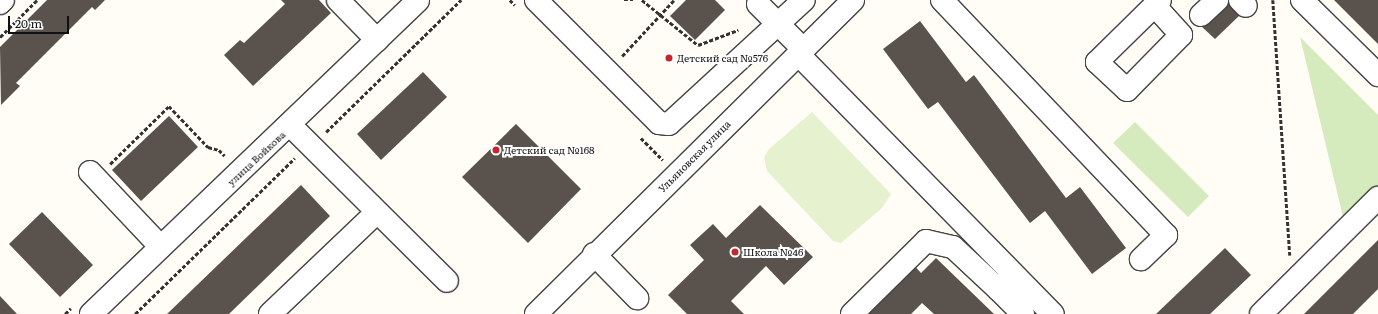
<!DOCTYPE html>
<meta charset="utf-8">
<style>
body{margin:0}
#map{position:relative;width:1378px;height:314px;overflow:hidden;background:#fffdf5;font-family:Literata,serif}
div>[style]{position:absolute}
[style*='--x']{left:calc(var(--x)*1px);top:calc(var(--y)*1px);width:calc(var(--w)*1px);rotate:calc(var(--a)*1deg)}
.green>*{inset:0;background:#d5ebbd}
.pitch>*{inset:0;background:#e6f2cf}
.building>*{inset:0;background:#5a524d}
.path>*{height:2.5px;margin-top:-1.25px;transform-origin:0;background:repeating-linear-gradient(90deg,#333 0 4px,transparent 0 6px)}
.roads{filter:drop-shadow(1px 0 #444) drop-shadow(-1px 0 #444) drop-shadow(0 1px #444) drop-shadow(0 -1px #444)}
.minor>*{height:22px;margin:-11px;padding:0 11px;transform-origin:11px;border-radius:11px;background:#fff}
.dots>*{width:11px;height:11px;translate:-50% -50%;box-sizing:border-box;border:2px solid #fff;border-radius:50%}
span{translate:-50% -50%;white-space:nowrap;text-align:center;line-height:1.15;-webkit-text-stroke:4px #fff;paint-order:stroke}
.poi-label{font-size:10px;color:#111}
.left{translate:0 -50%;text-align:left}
.street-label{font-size:10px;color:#111}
.scale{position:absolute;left:8px;top:16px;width:61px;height:18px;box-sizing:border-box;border:2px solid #111;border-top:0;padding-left:5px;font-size:12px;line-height:14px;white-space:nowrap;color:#111;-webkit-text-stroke:3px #fff;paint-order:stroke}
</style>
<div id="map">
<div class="green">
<div style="clip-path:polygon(1300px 37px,1378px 115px,1378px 188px,1344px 221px)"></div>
<div style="clip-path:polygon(1135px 122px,1209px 196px,1188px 217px,1113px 143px)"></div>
</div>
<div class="pitch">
<div style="clip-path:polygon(812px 112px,891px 194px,882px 208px,841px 243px,833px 241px,767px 171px,764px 157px,769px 149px)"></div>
</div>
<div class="building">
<div style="clip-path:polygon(47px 0,105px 0,95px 10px,92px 7px,16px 83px,20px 86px,1px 105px,0 47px)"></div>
<div style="clip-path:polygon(281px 0,319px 0,331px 13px,253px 86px,224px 55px,240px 40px,244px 43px,285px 4px)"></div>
<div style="clip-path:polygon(686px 0,715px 0,725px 10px,695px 40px,670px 16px)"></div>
<div style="clip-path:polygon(1334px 0,1378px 0,1378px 44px)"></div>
<div style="clip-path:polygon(1227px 1px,1240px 15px,1215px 39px,1201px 26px)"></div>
<div style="clip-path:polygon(920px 21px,966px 82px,974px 75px,1066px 198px,1080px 187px,1126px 248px,1092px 274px,1045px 211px,1030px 223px,938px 102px,928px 109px,883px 49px)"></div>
<div style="clip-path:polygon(423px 72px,447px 97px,381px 160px,357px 134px)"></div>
<div style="clip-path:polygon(169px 116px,198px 147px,141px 201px,112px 170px)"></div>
<div style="clip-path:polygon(516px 124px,581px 189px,528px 243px,462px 177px)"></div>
<div style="clip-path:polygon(301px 185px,330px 216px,229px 314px,167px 314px)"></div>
<div style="clip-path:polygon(760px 205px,813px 257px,784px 285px,766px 266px,731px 301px,744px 314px,687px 314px,668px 295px,704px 260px,690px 245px,713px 224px,726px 238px)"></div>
<div style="clip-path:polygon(42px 212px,93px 265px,60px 297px,9px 244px)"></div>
<div style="clip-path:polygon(1378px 240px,1378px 289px,1353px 314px,1304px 314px)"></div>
<div style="clip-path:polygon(1225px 248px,1251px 275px,1210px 314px,1156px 314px)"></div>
<div style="clip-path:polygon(936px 258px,994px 314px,934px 314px,922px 303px,911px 314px,860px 314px,911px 262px,921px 273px)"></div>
<div style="clip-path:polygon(0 296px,17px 314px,0 314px)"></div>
</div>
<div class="path">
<div style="--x:510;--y:0;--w:7;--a:45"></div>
<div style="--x:624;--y:0;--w:9;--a:0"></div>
<div style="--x:642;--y:0;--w:72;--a:38.8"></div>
<div style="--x:698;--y:45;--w:43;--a:-20.6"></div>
<div style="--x:1273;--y:0;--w:256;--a:86.2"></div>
<div style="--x:0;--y:37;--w:52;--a:-45"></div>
<div style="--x:622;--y:56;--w:76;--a:-47.1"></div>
<div style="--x:326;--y:132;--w:189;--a:-44.4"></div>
<div style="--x:641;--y:138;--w:31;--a:45"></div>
<div style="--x:110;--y:164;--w:83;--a:-44.5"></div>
<div style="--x:169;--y:106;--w:57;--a:46.4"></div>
<div style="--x:208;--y:147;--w:11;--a:15"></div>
<div style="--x:219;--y:150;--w:8;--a:45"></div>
<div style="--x:65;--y:314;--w:8;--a:-45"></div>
<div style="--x:135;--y:314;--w:223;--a:-44.3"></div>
</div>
<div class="roads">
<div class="minor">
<div style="--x:338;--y:0;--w:56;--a:45.7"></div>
<div style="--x:536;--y:0;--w:174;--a:45"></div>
<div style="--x:659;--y:123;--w:10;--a:6"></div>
<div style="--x:669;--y:124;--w:183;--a:-42.6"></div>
<div style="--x:942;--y:0;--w:325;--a:46.4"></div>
<div style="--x:1166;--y:235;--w:35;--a:136"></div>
<div style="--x:1240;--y:0;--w:8;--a:45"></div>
<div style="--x:1302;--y:0;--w:107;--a:44.6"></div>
<div style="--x:0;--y:3;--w:4;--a:-45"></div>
<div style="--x:758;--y:4;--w:64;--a:45"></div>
<div style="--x:1155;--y:6;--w:39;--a:48"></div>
<div style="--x:1181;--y:35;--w:77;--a:134.5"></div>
<div style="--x:1127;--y:90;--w:41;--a:-137"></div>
<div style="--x:1097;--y:62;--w:88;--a:-44.5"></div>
<div style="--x:1201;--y:15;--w:22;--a:-43"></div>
<div style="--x:798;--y:54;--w:364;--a:45.6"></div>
<div style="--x:290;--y:125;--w:221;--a:44.8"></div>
<div style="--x:90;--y:172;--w:103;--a:46.6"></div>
<div style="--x:594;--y:254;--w:62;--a:45.7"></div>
<div style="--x:1009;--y:279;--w:15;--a:132"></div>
<div style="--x:999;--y:290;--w:34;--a:45"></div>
<div style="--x:91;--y:314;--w:453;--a:-43.8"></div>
<div style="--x:270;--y:314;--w:146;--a:-43.6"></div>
<div style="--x:536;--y:314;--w:446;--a:-44.7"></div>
<div style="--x:852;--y:314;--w:104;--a:-44.6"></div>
<div style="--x:926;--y:241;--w:28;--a:13"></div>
<div style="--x:953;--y:247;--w:63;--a:43.1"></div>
<div style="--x:1261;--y:314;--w:165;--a:-44.8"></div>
</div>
</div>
<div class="dots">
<div style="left:669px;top:58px;background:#c4262e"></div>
<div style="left:496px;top:150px;background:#c4262e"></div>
<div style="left:735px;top:252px;background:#c4262e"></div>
</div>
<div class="poi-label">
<span class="left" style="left:677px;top:58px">Детский сад №576</span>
<span class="left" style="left:504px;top:150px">Детский сад №168</span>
<span class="left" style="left:743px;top:252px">Школа №46</span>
</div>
<div class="street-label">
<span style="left:694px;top:156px;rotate:-45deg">Ульяновская улица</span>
<span style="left:256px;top:158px;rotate:-43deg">улица Войкова</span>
</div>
<div class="scale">20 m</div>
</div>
